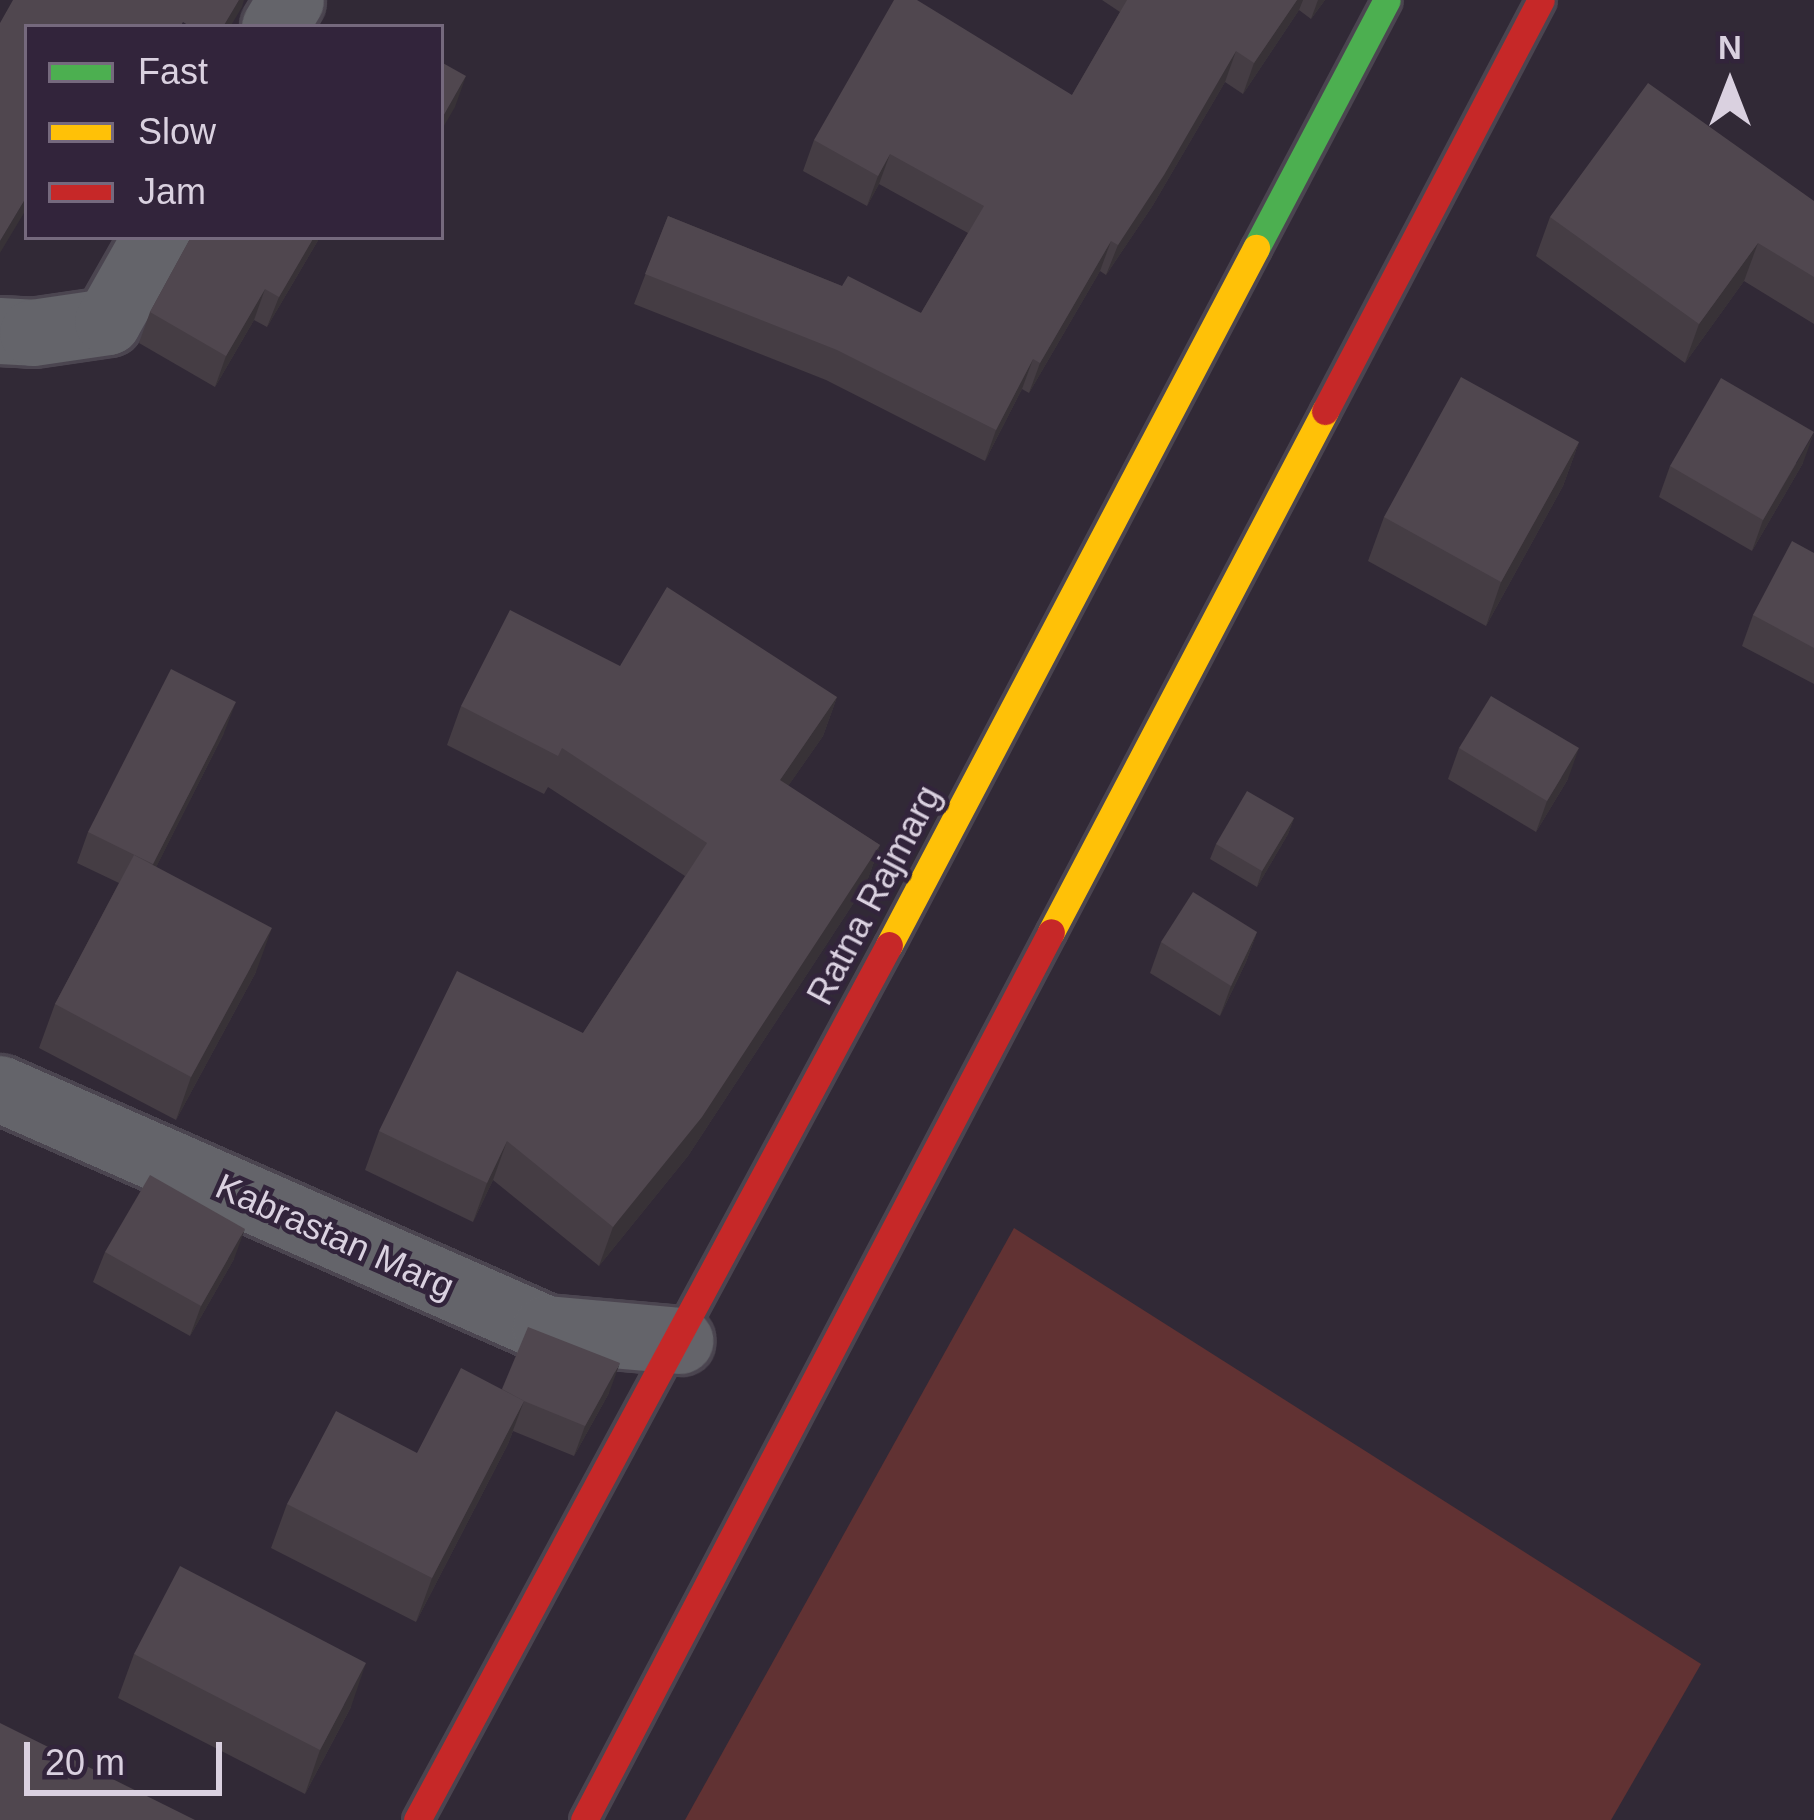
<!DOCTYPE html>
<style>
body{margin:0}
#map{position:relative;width:1814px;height:1820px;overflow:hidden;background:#312936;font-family:Helvetica,sans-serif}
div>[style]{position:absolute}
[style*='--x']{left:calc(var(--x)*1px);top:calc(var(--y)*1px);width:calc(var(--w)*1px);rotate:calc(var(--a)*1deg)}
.green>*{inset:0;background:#613233}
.roads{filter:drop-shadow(3px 0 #4b4550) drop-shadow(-3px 0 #4b4550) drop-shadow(0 3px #4b4550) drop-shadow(0 -3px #4b4550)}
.street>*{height:66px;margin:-33px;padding:0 33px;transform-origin:33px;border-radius:33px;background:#64646a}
.fast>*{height:27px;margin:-13.5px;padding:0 13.5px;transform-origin:13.5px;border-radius:13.5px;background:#4caf50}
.slow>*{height:27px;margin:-13.5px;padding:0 13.5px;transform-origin:13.5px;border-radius:13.5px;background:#ffc107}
.jam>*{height:27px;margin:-13.5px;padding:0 13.5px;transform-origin:13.5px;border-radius:13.5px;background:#c62828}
.wall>*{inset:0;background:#453d44}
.shaded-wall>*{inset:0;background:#383237}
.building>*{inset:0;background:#50474f}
span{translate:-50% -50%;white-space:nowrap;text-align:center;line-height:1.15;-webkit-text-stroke:9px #32243b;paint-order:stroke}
.street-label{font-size:36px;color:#dad1e0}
.legend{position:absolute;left:24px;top:24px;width:420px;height:216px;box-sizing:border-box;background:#32243b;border:3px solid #75697d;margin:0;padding:15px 21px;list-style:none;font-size:36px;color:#dad1e0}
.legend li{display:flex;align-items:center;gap:24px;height:60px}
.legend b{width:60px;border:3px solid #75697d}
.north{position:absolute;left:1670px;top:24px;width:120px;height:120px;-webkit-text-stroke:9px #32243b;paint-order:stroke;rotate:0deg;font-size:33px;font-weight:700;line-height:48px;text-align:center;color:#dad1e0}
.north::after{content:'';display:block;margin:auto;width:42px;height:54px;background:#dad1e0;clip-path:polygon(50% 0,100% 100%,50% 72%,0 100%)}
.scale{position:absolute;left:24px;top:1742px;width:198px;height:54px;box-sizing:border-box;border:6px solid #dad1e0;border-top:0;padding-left:15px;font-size:36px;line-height:42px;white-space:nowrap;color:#dad1e0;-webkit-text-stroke:9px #32243b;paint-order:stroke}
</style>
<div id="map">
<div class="green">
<div style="clip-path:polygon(1014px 1228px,1701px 1664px,1611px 1820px,685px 1820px)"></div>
</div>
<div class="roads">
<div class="street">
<div style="--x:275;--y:27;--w:31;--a:-59"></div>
<div style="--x:0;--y:331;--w:33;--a:3"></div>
<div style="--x:33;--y:333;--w:76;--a:-8.3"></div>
<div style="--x:108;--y:322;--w:98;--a:-60.5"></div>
<div style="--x:0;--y:1089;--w:596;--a:23.73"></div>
<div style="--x:546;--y:1329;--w:135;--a:5.1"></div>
</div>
<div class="fast">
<div style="--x:1256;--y:248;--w:280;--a:-62.2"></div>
</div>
<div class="slow">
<div style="--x:1051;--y:932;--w:589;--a:-62.26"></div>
<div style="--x:889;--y:945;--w:788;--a:-62.23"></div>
</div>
<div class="jam">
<div style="--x:1325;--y:411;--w:464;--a:-62.3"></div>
<div style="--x:417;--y:1820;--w:994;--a:-61.66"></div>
<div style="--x:584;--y:1820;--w:1003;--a:-62.26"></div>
</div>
</div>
<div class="wall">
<div style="clip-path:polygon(1102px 0,1325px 0,1311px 19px,1299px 10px,1243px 94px,1225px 82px,1153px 205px,1106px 275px,1100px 271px,1029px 393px,1022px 389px,985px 461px,826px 380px,634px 304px,668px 216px,842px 286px,921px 313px,968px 233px,879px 184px,867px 206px,803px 171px,814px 140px,1072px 95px,1120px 12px)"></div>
<div style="clip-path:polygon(1814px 201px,1814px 324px,1744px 281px,1685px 363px,1536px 256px,1550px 217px)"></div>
<div style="clip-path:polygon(191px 237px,320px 237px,267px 327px,254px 320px,215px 387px,139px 343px,150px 312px)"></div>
<div style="clip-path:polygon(1579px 442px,1563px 486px,1486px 626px,1368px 561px,1384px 517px)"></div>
<div style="clip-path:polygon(1803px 463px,1752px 551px,1659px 497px,1670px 466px)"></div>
<div style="clip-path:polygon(1814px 553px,1814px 684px,1742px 646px,1753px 615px)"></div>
<div style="clip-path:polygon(620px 666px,837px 697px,823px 736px,788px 786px,880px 845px,866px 884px,688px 1156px,599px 1266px,493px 1180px,473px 1222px,365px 1170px,379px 1131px,583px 1033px,685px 876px,548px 787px,544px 794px,447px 745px,461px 706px)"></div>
<div style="clip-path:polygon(224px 733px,156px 867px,256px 972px,176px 1120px,39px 1048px,55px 1004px,119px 883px,77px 863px,88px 832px)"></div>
<div style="clip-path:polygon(1459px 748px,1568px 779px,1536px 832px,1448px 779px)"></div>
<div style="clip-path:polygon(1294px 818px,1288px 834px,1257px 887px,1210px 859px,1216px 844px)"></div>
<div style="clip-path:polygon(1257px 932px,1246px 962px,1220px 1016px,1150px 973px,1161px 942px)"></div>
<div style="clip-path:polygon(105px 1252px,234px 1259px,190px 1336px,93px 1282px)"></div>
<div style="clip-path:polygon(502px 1389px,609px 1393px,574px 1456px,513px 1431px,508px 1444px,416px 1622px,271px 1548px,287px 1504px,417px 1453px)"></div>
<div style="clip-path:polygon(134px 1654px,351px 1707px,305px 1794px,118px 1698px)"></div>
</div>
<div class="shaded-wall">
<div style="clip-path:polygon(239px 0,244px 0,242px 7px,230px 27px,223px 27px)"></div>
<div style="clip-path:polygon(1297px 0,1303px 0,1299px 10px,1243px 94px,1254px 63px)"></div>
<div style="clip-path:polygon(1318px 0,1325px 0,1311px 19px)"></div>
<div style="clip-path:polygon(1236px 51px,1225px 82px,1153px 205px,1106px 275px,1118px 245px)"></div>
<div style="clip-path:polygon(466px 76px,455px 107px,441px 131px,441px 120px)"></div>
<div style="clip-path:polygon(890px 154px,879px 184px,867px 206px,878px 176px)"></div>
<div style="clip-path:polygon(27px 196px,27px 208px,0 253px,0 241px)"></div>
<div style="clip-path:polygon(314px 237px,320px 237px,267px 327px,279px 297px)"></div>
<div style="clip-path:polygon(1111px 241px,1100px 271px,1029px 393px,1040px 363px)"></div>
<div style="clip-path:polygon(1758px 243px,1744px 281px,1685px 363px,1699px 324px)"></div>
<div style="clip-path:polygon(265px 289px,254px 320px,215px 387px,226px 356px)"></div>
<div style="clip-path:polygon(1033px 359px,1022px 389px,985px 461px,996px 430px)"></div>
<div style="clip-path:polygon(1814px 433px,1803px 463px,1752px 551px,1763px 520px)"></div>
<div style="clip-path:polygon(1579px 442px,1563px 486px,1486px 626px,1501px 582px)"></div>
<div style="clip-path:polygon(837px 697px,823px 736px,765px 819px,780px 780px)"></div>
<div style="clip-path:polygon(236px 702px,224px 733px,142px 895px,153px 864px)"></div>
<div style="clip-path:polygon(1579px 748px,1568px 779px,1536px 832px,1547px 801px)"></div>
<div style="clip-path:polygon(1294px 818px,1288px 834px,1257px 887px,1262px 871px)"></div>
<div style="clip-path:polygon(880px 845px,866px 884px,688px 1156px,599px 1266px,613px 1227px)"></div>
<div style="clip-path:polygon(272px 928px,256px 972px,176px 1120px,191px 1077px)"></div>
<div style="clip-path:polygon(1257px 932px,1246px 962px,1220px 1016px,1231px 986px)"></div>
<div style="clip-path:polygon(507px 1141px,493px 1180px,473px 1222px,487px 1183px)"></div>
<div style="clip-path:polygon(245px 1229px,234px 1259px,190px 1336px,201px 1306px)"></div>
<div style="clip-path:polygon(620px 1363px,609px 1393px,574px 1456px,585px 1426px)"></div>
<div style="clip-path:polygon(524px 1401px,508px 1444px,416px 1622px,432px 1578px)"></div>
<div style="clip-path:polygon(366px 1663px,351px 1707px,305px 1794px,320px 1750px)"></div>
</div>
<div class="building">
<div style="clip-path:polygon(13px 0,239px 0,223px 27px,191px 27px,183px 22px,180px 27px,27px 27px,27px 196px,0 241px,0 23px)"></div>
<div style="clip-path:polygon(894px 0,917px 0,1072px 95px,1127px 0,1297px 0,1254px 63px,1236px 51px,1164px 175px,1118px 245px,1111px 241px,1040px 363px,1033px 359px,996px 430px,837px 350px,645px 274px,668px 216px,842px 286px,848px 276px,921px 313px,984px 206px,890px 154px,878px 176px,814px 140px)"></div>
<div style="clip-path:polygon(441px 62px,466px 76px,441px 120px)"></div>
<div style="clip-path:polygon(1648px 83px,1814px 201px,1814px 277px,1758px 243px,1699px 324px,1550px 217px)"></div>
<div style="clip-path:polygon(191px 237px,314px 237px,279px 297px,265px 289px,226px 356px,150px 312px)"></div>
<div style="clip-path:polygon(1461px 377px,1579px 442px,1501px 582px,1384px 517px)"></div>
<div style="clip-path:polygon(1721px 378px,1814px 432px,1763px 520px,1670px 466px)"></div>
<div style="clip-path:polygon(1792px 541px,1814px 553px,1814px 648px,1753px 615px)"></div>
<div style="clip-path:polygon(667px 587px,837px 697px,780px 780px,880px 845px,702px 1117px,613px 1227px,507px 1141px,487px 1183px,379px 1131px,457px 971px,583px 1033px,707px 843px,562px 748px,558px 756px,461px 706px,510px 610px,620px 666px)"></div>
<div style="clip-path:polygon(171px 669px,236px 702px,153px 864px,88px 832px)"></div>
<div style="clip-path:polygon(1491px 696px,1579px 748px,1547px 801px,1459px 748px)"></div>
<div style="clip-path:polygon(1247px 791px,1294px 818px,1262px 871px,1216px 844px)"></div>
<div style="clip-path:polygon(134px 855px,272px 928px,191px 1077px,55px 1004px)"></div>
<div style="clip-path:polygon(1193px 892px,1257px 932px,1231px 986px,1161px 942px)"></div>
<div style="clip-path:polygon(150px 1175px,245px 1229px,201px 1306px,105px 1252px)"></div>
<div style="clip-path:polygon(528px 1327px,620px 1363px,585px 1426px,524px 1401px,502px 1389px)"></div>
<div style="clip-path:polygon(461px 1368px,524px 1401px,432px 1578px,287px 1504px,336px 1411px,417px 1453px)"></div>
<div style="clip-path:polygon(180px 1566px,366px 1663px,320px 1750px,134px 1654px)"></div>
<div style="clip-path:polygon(0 1723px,195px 1820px,0 1820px)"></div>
</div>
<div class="street-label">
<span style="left:874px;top:895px;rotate:-62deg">Ratna Rajmarg</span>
<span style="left:335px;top:1236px;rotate:24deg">Kabrastan Marg</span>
</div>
<ul class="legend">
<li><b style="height:15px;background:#4caf50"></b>Fast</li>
<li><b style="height:15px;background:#ffc107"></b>Slow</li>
<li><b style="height:15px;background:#c62828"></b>Jam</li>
</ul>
<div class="north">N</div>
<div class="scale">20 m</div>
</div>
